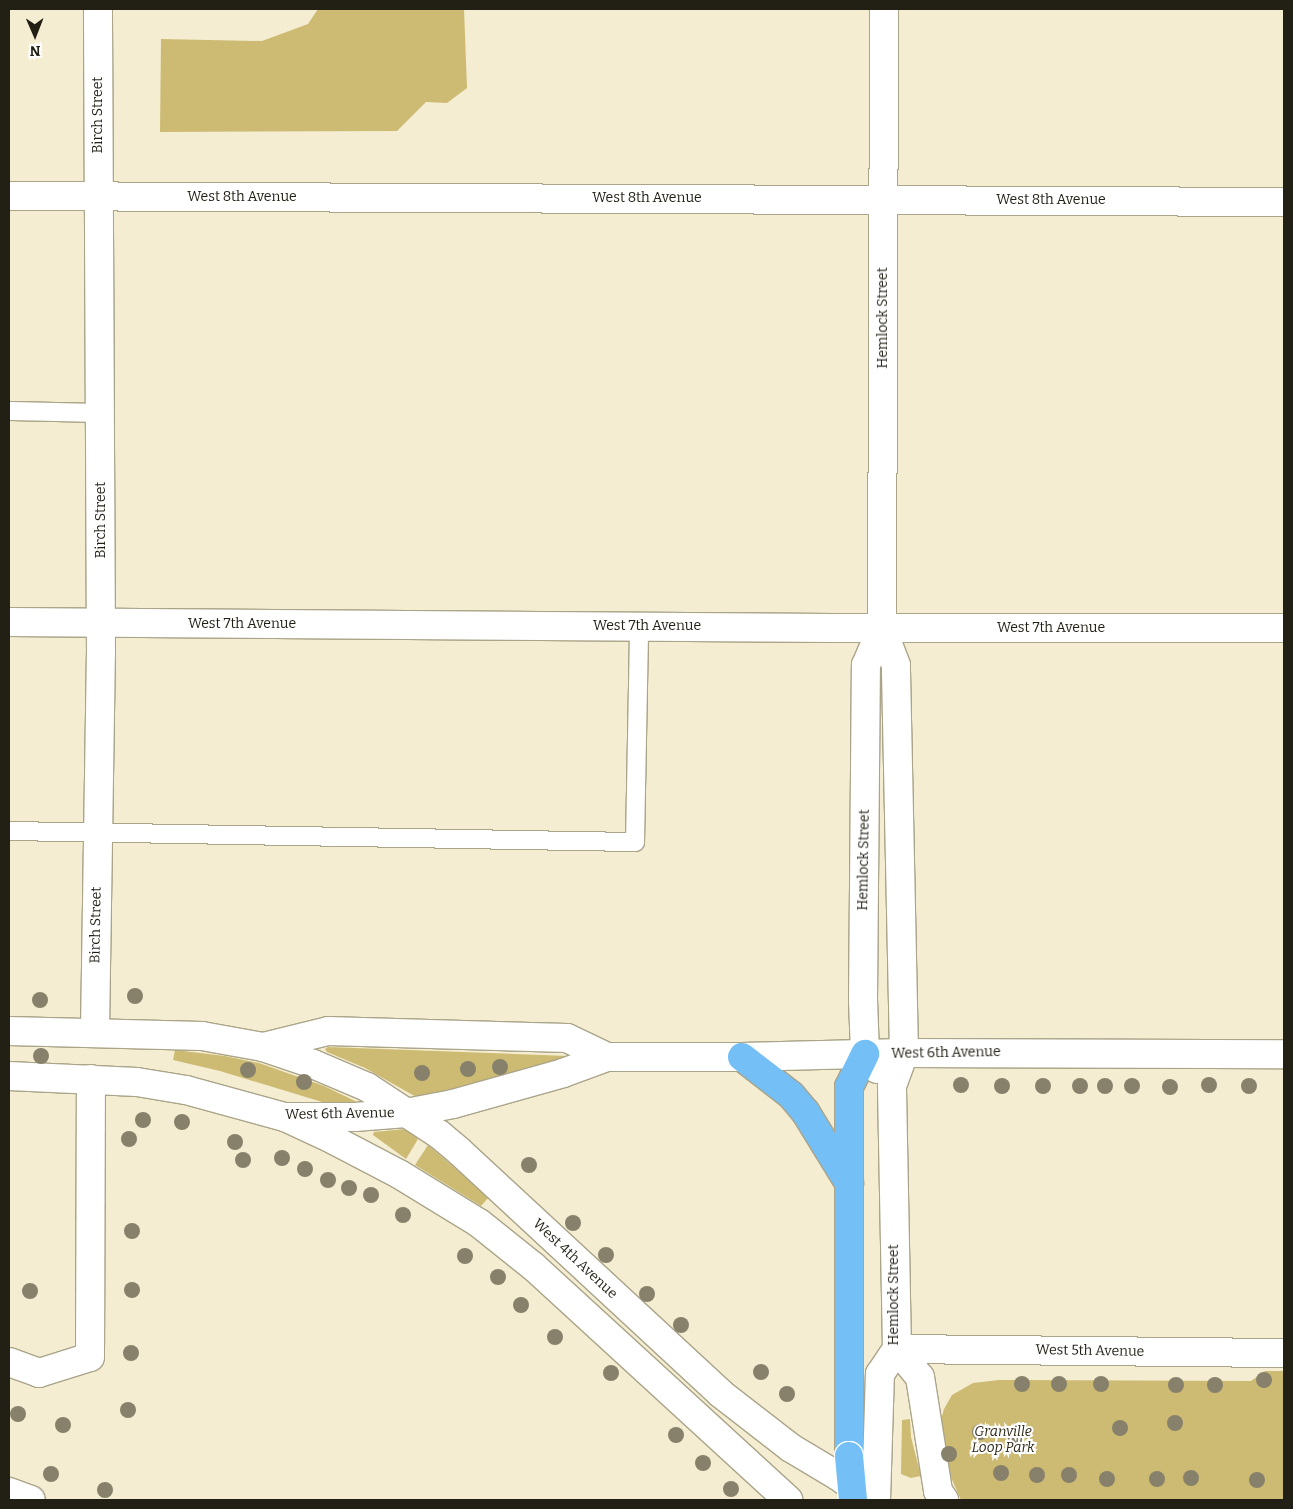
<!DOCTYPE html>
<style>
body{margin:0}
#map{position:relative;width:1293px;height:1509px;overflow:hidden;background:#f4edd1;font-family:Bitter,serif}
div>[style]{position:absolute}
[style*='--x']{left:calc(var(--x)*1px);top:calc(var(--y)*1px);width:calc(var(--w)*1px);rotate:calc(var(--a)*1deg)}
.green>*{inset:0;background:#cdbb73}
.roads{filter:drop-shadow(1px 0 #aaa489) drop-shadow(-1px 0 #aaa489) drop-shadow(0 1px #aaa489) drop-shadow(0 -1px #aaa489)}
.service>*{height:18px;margin:-9px;padding:0 9px;transform-origin:9px;border-radius:9px;background:#fff}
.minor>*{height:28px;margin:-14px;padding:0 14px;transform-origin:14px;border-radius:14px;background:#fff}
.tertiary>*{height:28px;margin:-14px;padding:0 14px;transform-origin:14px;border-radius:14px;background:#fff}
.secondary>*{height:28px;margin:-14px;padding:0 14px;transform-origin:14px;border-radius:14px;background:#fff}
.trunk>*{height:28px;margin:-14px;padding:0 14px;transform-origin:14px;border-radius:14px;background:#74bff6}
.bridges{filter:drop-shadow(1px 0 #fff) drop-shadow(-1px 0 #fff) drop-shadow(0 1px #fff) drop-shadow(0 -1px #fff)}
.trunk-bridge>*{height:28px;margin:-14px;padding:0 14px;transform-origin:14px;border-radius:14px;background:#74bff6}
.trees>*{width:16px;height:16px;margin:-8px;border-radius:50%;background:#87816b}
span{translate:-50% -50%;white-space:nowrap;text-align:center;line-height:1.15;-webkit-text-stroke:4px #fff;paint-order:stroke}
.street-label{font-size:14px;color:#221f15}
.park-label{font-size:14px;color:#2e2917;font-style:italic}
.frame{position:absolute;inset:0;border:10px solid #221f15;pointer-events:none}
.north{position:absolute;left:10px;top:10px;width:50px;height:50px;-webkit-text-stroke:4px #fff;paint-order:stroke;rotate:179deg;font-size:14px;font-weight:700;line-height:20px;text-align:center;color:#221f15}
.north::after{content:'';display:block;margin:auto;width:18px;height:22px;background:#221f15;clip-path:polygon(50% 0,100% 100%,50% 72%,0 100%)}
</style>
<div id="map">
<div class="green">
<div style="clip-path:polygon(318px 9px,464px 9px,467px 88px,447px 103px,426px 102px,397px 131px,160px 132px,161px 39px,262px 41px,308px 24px)"></div>
<div style="clip-path:polygon(328px 1047px,568px 1056px,571px 1059px,520px 1070px,430px 1097px,418px 1098px,365px 1068px,327px 1052px,325px 1049px)"></div>
<div style="clip-path:polygon(175px 1050px,225px 1056px,259px 1063px,324px 1086px,355px 1101px,357px 1104px,322px 1102px,220px 1071px,173px 1060px)"></div>
<div style="clip-path:polygon(405px 1129px,418px 1139px,406px 1159px,373px 1135px,374px 1132px)"></div>
<div style="clip-path:polygon(428px 1145px,489px 1197px,481px 1206px,415px 1165px)"></div>
<div style="clip-path:polygon(1265px 1371px,1284px 1371px,1284px 1500px,961px 1500px,946px 1466px,940px 1423px,944px 1409px,952px 1395px,973px 1383px,999px 1380px,1251px 1381px)"></div>
<div style="clip-path:polygon(910px 1419px,911px 1437px,921px 1476px,911px 1478px,901px 1474px,902px 1420px)"></div>
</div>
<div class="roads">
<div class="service">
<div style="--x:9;--y:411;--w:93;--a:1.2"></div>
<div style="--x:9;--y:831;--w:626;--a:1.01"></div>
<div style="--x:635;--y:842;--w:216;--a:-88.9"></div>
</div>
<div class="minor">
<div style="--x:9;--y:196;--w:1275;--a:0.27"></div>
<div style="--x:9;--y:622;--w:824;--a:0.42"></div>
<div style="--x:833;--y:628;--w:451;--a:0"></div>
<div style="--x:95;--y:1031;--w:377;--a:-89.1"></div>
<div style="--x:101;--y:654;--w:645;--a:-90.27"></div>
<div style="--x:904;--y:1053;--w:380;--a:0.2"></div>
<div style="--x:9;--y:1362;--w:32;--a:20"></div>
<div style="--x:39;--y:1373;--w:53;--a:-17.4"></div>
<div style="--x:90;--y:1357;--w:278;--a:-89.8"></div>
<div style="--x:9;--y:1492;--w:23;--a:20"></div>
</div>
<div class="tertiary">
<div style="--x:263;--y:1047;--w:67;--a:-13.8"></div>
<div style="--x:328;--y:1031;--w:239;--a:1.7"></div>
<div style="--x:567;--y:1038;--w:44;--a:25.4"></div>
<div style="--x:877;--y:1069;--w:19;--a:-129"></div>
<div style="--x:865;--y:1054;--w:54;--a:-92.1"></div>
<div style="--x:863;--y:1000;--w:335;--a:-89.5"></div>
<div style="--x:866;--y:665;--w:40;--a:-66.6"></div>
<div style="--x:285;--y:1117;--w:70;--a:0"></div>
<div style="--x:355;--y:1117;--w:51;--a:-4.5"></div>
<div style="--x:406;--y:1113;--w:48;--a:-10.8"></div>
<div style="--x:453;--y:1104;--w:114;--a:-15.7"></div>
<div style="--x:563;--y:1073;--w:47;--a:-20"></div>
<div style="--x:607;--y:1057;--w:135;--a:0"></div>
<div style="--x:742;--y:1057;--w:162;--a:-1.4"></div>
<div style="--x:897;--y:1349;--w:387;--a:0.6"></div>
<div style="--x:897;--y:1349;--w:36;--a:51"></div>
<div style="--x:920;--y:1377;--w:115;--a:81"></div>
<div style="--x:938;--y:1491;--w:11;--a:56"></div>
<div style="--x:876;--y:1500;--w:126;--a:-88.2"></div>
<div style="--x:880;--y:1374;--w:30;--a:-56"></div>
<div style="--x:897;--y:1349;--w:263;--a:-91.1"></div>
<div style="--x:892;--y:1086;--w:35;--a:-70"></div>
<div style="--x:904;--y:1053;--w:388;--a:-91.2"></div>
<div style="--x:896;--y:665;--w:40;--a:-111"></div>
<div style="--x:882;--y:628;--w:619;--a:-89.81"></div>
</div>
<div class="secondary">
<div style="--x:9;--y:1031;--w:193;--a:1.5"></div>
<div style="--x:202;--y:1036;--w:62;--a:10.2"></div>
<div style="--x:263;--y:1047;--w:53;--a:18.8"></div>
<div style="--x:313;--y:1064;--w:59;--a:23.1"></div>
<div style="--x:367;--y:1087;--w:87;--a:33.3"></div>
<div style="--x:440;--y:1135;--w:25;--a:40"></div>
<div style="--x:459;--y:1151;--w:356;--a:42.8"></div>
<div style="--x:720;--y:1393;--w:90;--a:37.8"></div>
<div style="--x:791;--y:1448;--w:55;--a:30.8"></div>
<div style="--x:838;--y:1476;--w:41;--a:36"></div>
<div style="--x:9;--y:1076;--w:128;--a:2.7"></div>
<div style="--x:137;--y:1082;--w:50;--a:9.3"></div>
<div style="--x:186;--y:1090;--w:103;--a:15.3"></div>
<div style="--x:285;--y:1117;--w:54;--a:25.1"></div>
<div style="--x:334;--y:1140;--w:73;--a:27.6"></div>
<div style="--x:399;--y:1174;--w:94;--a:31.5"></div>
<div style="--x:479;--y:1223;--w:70;--a:38.7"></div>
<div style="--x:534;--y:1267;--w:345;--a:42.5"></div>
</div>
<div class="trunk">
<div style="--x:742;--y:1057;--w:62;--a:37.8"></div>
<div style="--x:791;--y:1095;--w:23;--a:50"></div>
<div style="--x:806;--y:1113;--w:82;--a:58.4"></div>
<div style="--x:849;--y:1456;--w:369;--a:-90"></div>
<div style="--x:849;--y:1087;--w:37;--a:-64"></div>
</div>
</div>
<div class="bridges">
<div class="trunk-bridge">
<div style="--x:849;--y:1456;--w:44;--a:84.8"></div>
</div>
</div>
<div class="trees">
<div style="left:135px;top:996px"></div>
<div style="left:40px;top:1000px"></div>
<div style="left:41px;top:1056px"></div>
<div style="left:500px;top:1067px"></div>
<div style="left:468px;top:1069px"></div>
<div style="left:248px;top:1070px"></div>
<div style="left:422px;top:1073px"></div>
<div style="left:304px;top:1082px"></div>
<div style="left:961px;top:1085px"></div>
<div style="left:1209px;top:1085px"></div>
<div style="left:1002px;top:1086px"></div>
<div style="left:1043px;top:1086px"></div>
<div style="left:1080px;top:1086px"></div>
<div style="left:1105px;top:1086px"></div>
<div style="left:1132px;top:1086px"></div>
<div style="left:1249px;top:1086px"></div>
<div style="left:1170px;top:1087px"></div>
<div style="left:143px;top:1120px"></div>
<div style="left:182px;top:1122px"></div>
<div style="left:129px;top:1139px"></div>
<div style="left:235px;top:1142px"></div>
<div style="left:282px;top:1158px"></div>
<div style="left:243px;top:1160px"></div>
<div style="left:529px;top:1165px"></div>
<div style="left:305px;top:1169px"></div>
<div style="left:328px;top:1180px"></div>
<div style="left:349px;top:1188px"></div>
<div style="left:371px;top:1195px"></div>
<div style="left:403px;top:1215px"></div>
<div style="left:573px;top:1223px"></div>
<div style="left:132px;top:1231px"></div>
<div style="left:606px;top:1255px"></div>
<div style="left:465px;top:1256px"></div>
<div style="left:498px;top:1277px"></div>
<div style="left:132px;top:1290px"></div>
<div style="left:30px;top:1291px"></div>
<div style="left:647px;top:1294px"></div>
<div style="left:521px;top:1305px"></div>
<div style="left:681px;top:1325px"></div>
<div style="left:555px;top:1337px"></div>
<div style="left:131px;top:1353px"></div>
<div style="left:761px;top:1372px"></div>
<div style="left:611px;top:1373px"></div>
<div style="left:1264px;top:1380px"></div>
<div style="left:1022px;top:1384px"></div>
<div style="left:1059px;top:1384px"></div>
<div style="left:1101px;top:1384px"></div>
<div style="left:1176px;top:1385px"></div>
<div style="left:1215px;top:1385px"></div>
<div style="left:787px;top:1394px"></div>
<div style="left:128px;top:1410px"></div>
<div style="left:18px;top:1414px"></div>
<div style="left:1175px;top:1423px"></div>
<div style="left:63px;top:1425px"></div>
<div style="left:1120px;top:1428px"></div>
<div style="left:980px;top:1432px"></div>
<div style="left:676px;top:1435px"></div>
<div style="left:1015px;top:1438px"></div>
<div style="left:949px;top:1454px"></div>
<div style="left:703px;top:1463px"></div>
<div style="left:1001px;top:1473px"></div>
<div style="left:51px;top:1474px"></div>
<div style="left:1037px;top:1475px"></div>
<div style="left:1069px;top:1475px"></div>
<div style="left:1191px;top:1478px"></div>
<div style="left:1107px;top:1479px"></div>
<div style="left:1157px;top:1479px"></div>
<div style="left:1257px;top:1480px"></div>
<div style="left:731px;top:1489px"></div>
<div style="left:105px;top:1490px"></div>
</div>
<div class="street-label">
<span style="left:98px;top:115px;rotate:-90deg">Birch Street</span>
<span style="left:242px;top:197px">West 8th Avenue</span>
<span style="left:647px;top:198px">West 8th Avenue</span>
<span style="left:1051px;top:200px">West 8th Avenue</span>
<span style="left:883px;top:318px;rotate:-90deg">Hemlock Street</span>
<span style="left:101px;top:520px;rotate:-90deg">Birch Street</span>
<span style="left:242px;top:624px">West 7th Avenue</span>
<span style="left:647px;top:626px">West 7th Avenue</span>
<span style="left:1051px;top:628px">West 7th Avenue</span>
<span style="left:864px;top:860px;rotate:-89deg">Hemlock Street</span>
<span style="left:96px;top:925px;rotate:-89deg">Birch Street</span>
<span style="left:946px;top:1053px;rotate:-1deg">West 6th Avenue</span>
<span style="left:340px;top:1114px;rotate:-1deg">West 6th Avenue</span>
<span style="left:575px;top:1259px;rotate:43deg">West 4th Avenue</span>
<span style="left:894px;top:1295px;rotate:-90deg">Hemlock Street</span>
<span style="left:1090px;top:1351px;rotate:1deg">West 5th Avenue</span>
</div>
<div class="park-label">
<span style="left:1003px;top:1440px">Granville<br>Loop Park</span>
</div>
<div class="frame"></div>
<div class="north">N</div>
</div>
